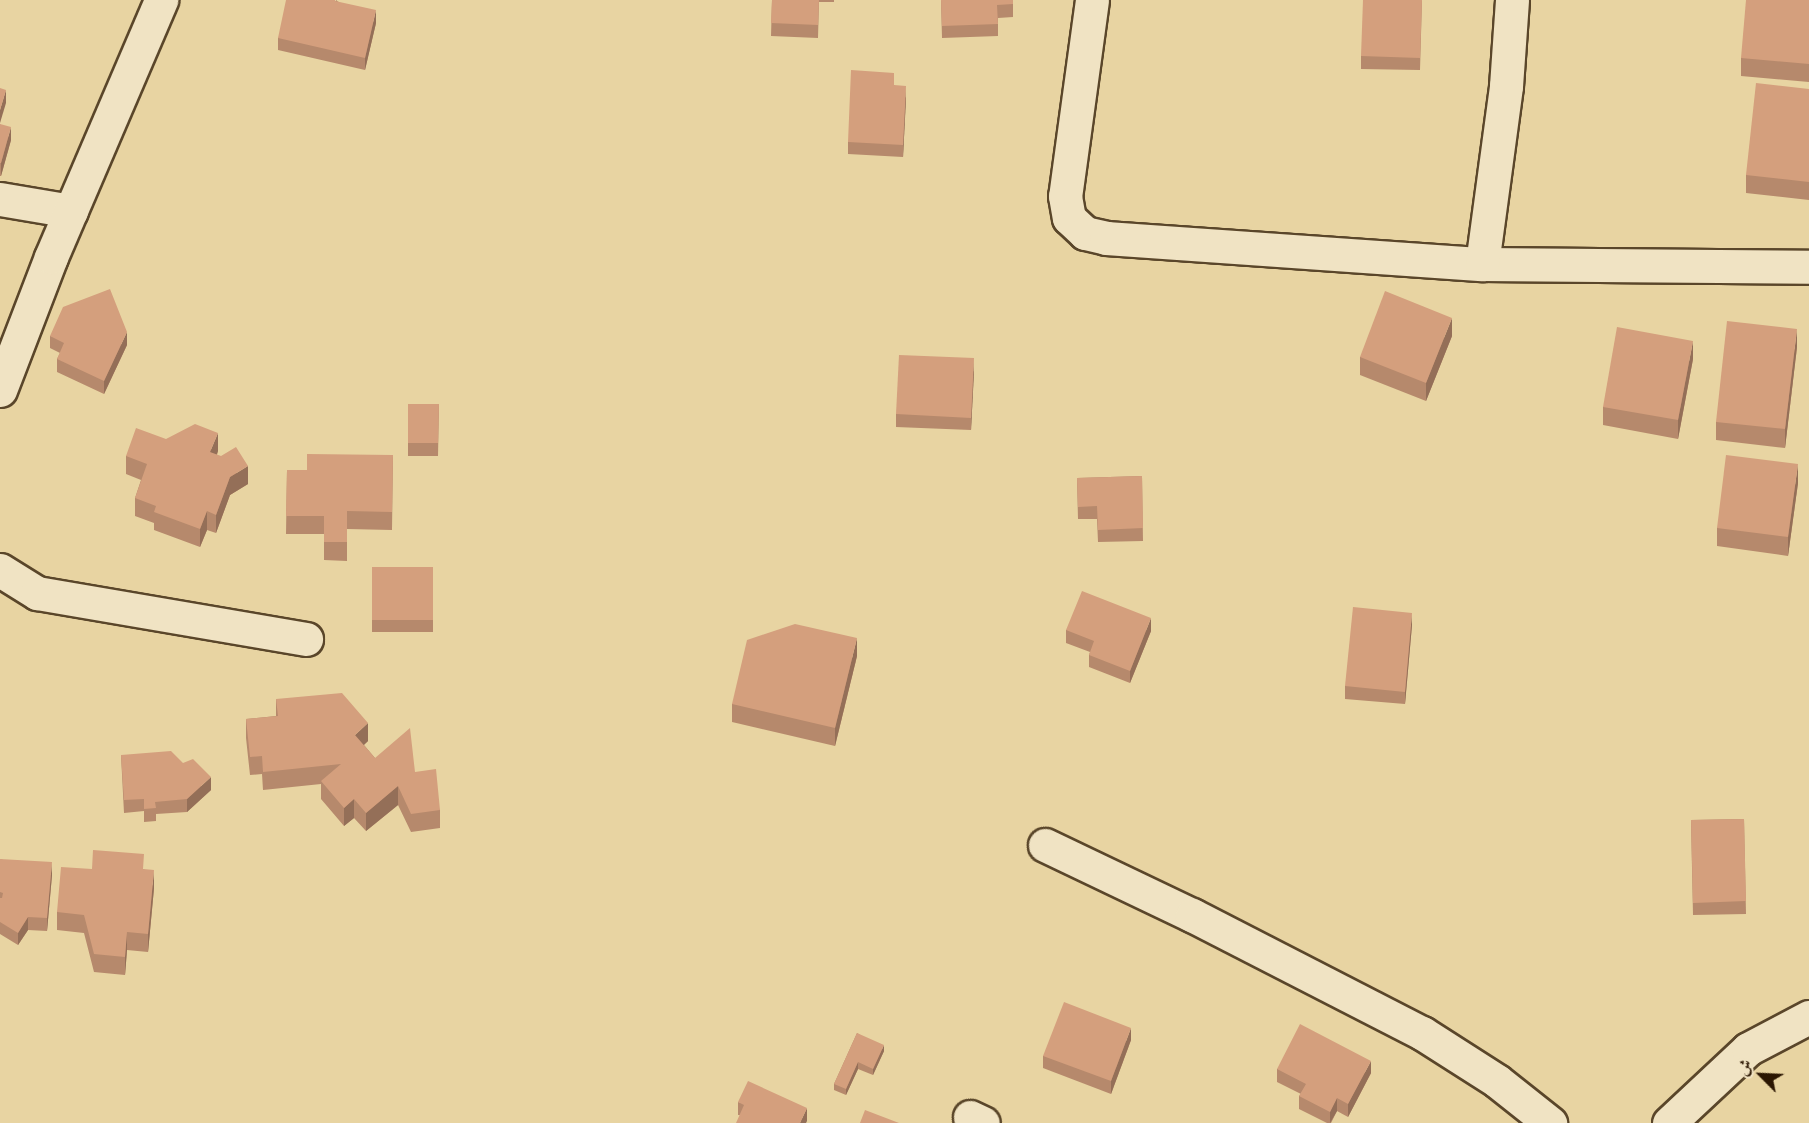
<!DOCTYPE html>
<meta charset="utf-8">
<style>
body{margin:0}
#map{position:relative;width:1809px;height:1123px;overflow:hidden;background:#e8d4a2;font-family:"IM FELL DW Pica",Amiri,serif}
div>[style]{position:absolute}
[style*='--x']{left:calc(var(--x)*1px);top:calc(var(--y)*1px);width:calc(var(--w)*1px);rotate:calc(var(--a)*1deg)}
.roads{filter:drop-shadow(2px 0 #5a462a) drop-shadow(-2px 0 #5a462a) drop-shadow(0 2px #5a462a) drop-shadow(0 -2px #5a462a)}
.street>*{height:33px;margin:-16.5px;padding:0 16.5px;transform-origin:16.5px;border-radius:16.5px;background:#f0e3c3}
.wall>*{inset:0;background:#b6896c}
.shaded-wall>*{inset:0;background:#946f58}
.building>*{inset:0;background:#d49f7d}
span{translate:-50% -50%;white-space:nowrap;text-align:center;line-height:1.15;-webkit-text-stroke:4.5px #f0e3c3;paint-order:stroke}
.north{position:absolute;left:1731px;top:1045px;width:60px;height:60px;-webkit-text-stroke:4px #f0e3c3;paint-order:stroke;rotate:294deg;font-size:16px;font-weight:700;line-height:24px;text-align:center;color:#2b1602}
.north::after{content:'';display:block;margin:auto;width:21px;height:27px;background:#2b1602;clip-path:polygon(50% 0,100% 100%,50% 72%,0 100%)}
</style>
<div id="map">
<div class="roads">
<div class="street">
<div style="--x:1092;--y:0;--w:198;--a:97.8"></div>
<div style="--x:1065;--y:196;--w:22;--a:80"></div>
<div style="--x:1069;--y:218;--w:22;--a:43"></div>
<div style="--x:1085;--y:233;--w:22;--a:13"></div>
<div style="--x:1106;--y:238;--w:377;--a:4"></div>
<div style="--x:1482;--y:264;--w:327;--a:0.5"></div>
<div style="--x:0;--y:199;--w:72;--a:9.6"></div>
<div style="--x:1482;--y:264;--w:180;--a:-82.3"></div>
<div style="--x:1506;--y:86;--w:86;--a:-86"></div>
<div style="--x:0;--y:390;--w:142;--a:-69"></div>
<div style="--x:51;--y:257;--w:280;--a:-66.8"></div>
<div style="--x:0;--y:570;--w:44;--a:31.9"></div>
<div style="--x:37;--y:593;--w:273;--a:9.7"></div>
<div style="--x:1045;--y:845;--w:163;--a:25.5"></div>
<div style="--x:1192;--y:915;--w:259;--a:27.2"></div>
<div style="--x:1422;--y:1033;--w:89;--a:32.6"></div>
<div style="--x:1497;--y:1081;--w:68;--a:38.4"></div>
<div style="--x:970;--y:1117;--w:14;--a:25"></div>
<div style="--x:1669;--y:1123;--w:108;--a:-43.1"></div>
<div style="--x:1748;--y:1049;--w:69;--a:-27.7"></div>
</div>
</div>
<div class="wall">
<div style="clip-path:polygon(337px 0,337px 1px,376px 23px,365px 70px,278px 50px,278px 38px)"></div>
<div style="clip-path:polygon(772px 0,834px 0,834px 2px,819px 2px,818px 38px,771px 36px)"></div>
<div style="clip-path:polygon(941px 0,1013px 0,1013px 17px,998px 18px,998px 36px,942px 38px)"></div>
<div style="clip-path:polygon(1422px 0,1420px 70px,1361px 69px,1361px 56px)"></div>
<div style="clip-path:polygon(1809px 0,1809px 82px,1741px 76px,1741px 58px)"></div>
<div style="clip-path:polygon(894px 85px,906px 98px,903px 157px,848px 154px,848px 142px)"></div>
<div style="clip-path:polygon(1809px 89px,1809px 200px,1746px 193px,1746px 175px)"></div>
<div style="clip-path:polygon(0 124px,11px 140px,1px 176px,0 176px)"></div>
<div style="clip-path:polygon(50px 336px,127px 345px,104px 394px,57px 372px,57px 359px,60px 353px,50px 348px)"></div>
<div style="clip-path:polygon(1452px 336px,1426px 401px,1360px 375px,1360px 357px)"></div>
<div style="clip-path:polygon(1797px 347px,1785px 448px,1716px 440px,1716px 422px)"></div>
<div style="clip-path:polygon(1693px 359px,1678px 439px,1603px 425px,1603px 407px)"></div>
<div style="clip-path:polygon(974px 371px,971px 430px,896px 427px,896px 414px)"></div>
<div style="clip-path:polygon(408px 404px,439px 404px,438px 456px,408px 456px)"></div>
<div style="clip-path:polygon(166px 439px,218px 451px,217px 455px,248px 484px,230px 495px,216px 533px,207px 530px,200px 547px,154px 530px,154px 523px,135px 516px,135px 498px,141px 480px,126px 474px,126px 456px)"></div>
<div style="clip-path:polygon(393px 455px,392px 530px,347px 529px,347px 561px,324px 560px,324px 534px,286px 534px,287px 470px,307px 470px)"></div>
<div style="clip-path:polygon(1142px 476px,1143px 541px,1098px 542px,1097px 519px,1078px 519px,1077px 478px)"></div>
<div style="clip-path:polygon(1798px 483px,1788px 556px,1717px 546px,1717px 528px)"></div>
<div style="clip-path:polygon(372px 567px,433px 567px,433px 632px,372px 632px)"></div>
<div style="clip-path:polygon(1412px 625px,1405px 704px,1345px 699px,1345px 686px)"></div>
<div style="clip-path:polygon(1066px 630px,1151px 631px,1130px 683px,1089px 667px,1089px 655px,1090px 652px,1066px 643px)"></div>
<div style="clip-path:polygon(857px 656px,835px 746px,732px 722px,732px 704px)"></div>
<div style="clip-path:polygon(276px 699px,368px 741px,364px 745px,375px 758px,415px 772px,440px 810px,440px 828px,411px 832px,398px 805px,366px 831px,354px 818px,344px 826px,321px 799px,321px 784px,263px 790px,262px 774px,250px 775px,246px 738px,246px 719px,276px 716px)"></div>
<div style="clip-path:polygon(121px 755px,211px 790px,187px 812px,156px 814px,156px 821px,144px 822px,144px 811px,124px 813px)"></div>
<div style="clip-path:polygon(1744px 819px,1746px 914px,1693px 915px,1691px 820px)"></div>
<div style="clip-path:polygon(0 859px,52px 875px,47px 931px,28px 930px,18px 945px,0 934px)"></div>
<div style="clip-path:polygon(92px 869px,144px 869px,154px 888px,148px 952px,127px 950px,125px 975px,94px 972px,84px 933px,57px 930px,57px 912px)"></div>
<div style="clip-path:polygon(857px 1033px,884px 1051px,873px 1075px,858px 1069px,846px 1095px,834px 1090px,834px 1084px)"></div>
<div style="clip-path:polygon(1131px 1040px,1111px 1094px,1043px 1068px,1043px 1056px)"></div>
<div style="clip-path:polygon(1277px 1069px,1371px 1073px,1348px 1117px,1337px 1111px,1331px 1123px,1327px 1123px,1299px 1109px,1299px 1096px,1301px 1094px,1277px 1082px)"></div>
<div style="clip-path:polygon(738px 1102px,807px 1121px,739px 1115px,738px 1115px)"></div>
</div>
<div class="shaded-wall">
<div style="clip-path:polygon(376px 10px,376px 23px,365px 70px,365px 58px)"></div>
<div style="clip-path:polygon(906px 86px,906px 98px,903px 157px,903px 145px)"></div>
<div style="clip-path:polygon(6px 90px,6px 103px,0 123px,0 110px)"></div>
<div style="clip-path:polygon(11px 127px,11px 140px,1px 176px,1px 163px)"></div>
<div style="clip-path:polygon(1452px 318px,1452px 336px,1426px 401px,1426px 383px)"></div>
<div style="clip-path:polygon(1797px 329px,1797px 347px,1785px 448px,1785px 429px)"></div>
<div style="clip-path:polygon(127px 332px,127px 345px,104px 394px,104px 381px)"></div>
<div style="clip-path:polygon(1693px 341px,1693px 359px,1678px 439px,1678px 420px)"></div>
<div style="clip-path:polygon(974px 358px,974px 371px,971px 430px,971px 418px)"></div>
<div style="clip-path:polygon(218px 433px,218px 451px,210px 470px,210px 452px)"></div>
<div style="clip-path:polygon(1798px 464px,1798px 483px,1788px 556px,1788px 537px)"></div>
<div style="clip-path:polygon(248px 466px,248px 484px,230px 495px,216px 533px,216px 515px,230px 477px)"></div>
<div style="clip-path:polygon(207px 511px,207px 530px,200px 547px,200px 529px)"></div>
<div style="clip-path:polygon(1412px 613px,1412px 625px,1405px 704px,1405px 692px)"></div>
<div style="clip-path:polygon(1151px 618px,1151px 631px,1130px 683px,1130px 671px)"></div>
<div style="clip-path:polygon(857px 638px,857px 656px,835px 746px,835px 728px)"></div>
<div style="clip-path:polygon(368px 723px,368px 741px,355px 753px,355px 735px)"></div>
<div style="clip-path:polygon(211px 777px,211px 790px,187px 812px,187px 799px)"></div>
<div style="clip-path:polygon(398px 786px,398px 805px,366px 831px,366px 813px)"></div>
<div style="clip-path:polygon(354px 799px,354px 818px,344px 826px,344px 808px)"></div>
<div style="clip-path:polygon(52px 862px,52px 875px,47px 931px,47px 918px)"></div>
<div style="clip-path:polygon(154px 870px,154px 888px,148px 952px,148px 934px)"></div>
<div style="clip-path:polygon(28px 917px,28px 930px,18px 945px,18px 933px)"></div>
<div style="clip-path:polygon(127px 932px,127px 950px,125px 975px,125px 957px)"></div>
<div style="clip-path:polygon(1131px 1028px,1131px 1040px,1111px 1094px,1111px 1081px)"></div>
<div style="clip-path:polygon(884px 1045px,884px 1051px,873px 1075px,873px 1069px)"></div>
<div style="clip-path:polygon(1371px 1061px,1371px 1073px,1348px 1117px,1348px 1104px)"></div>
<div style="clip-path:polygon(858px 1062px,858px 1069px,846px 1095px,846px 1089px)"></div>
<div style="clip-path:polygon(1337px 1098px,1337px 1111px,1330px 1123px,1330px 1112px)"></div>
<div style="clip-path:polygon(807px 1108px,807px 1121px,806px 1123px,800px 1123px)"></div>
</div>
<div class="building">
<div style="clip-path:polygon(286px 0,335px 0,335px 1px,376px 10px,365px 58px,278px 38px)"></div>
<div style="clip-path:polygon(772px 0,819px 0,818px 25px,771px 23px)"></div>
<div style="clip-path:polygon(941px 0,1013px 0,1013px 4px,997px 5px,998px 24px,942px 26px)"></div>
<div style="clip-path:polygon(1363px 0,1422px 0,1420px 58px,1361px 56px)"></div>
<div style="clip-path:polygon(1746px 0,1809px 0,1809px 64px,1741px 58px)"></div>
<div style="clip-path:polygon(851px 70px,894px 73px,894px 85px,906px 86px,903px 145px,848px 142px)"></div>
<div style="clip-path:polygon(1756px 83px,1809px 89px,1809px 182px,1746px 175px)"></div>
<div style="clip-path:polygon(0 88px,6px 90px,0 110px)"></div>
<div style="clip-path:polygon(0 124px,11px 127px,1px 163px,0 163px)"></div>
<div style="clip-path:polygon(110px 289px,127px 332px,104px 381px,57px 359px,64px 343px,50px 336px,63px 307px)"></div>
<div style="clip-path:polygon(1385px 291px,1452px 318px,1426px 383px,1360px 357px)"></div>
<div style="clip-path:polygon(1727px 321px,1797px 329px,1785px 429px,1716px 422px)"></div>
<div style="clip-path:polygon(1617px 327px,1693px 341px,1678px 420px,1603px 407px)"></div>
<div style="clip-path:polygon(899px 355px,974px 358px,971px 418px,896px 414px)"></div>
<div style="clip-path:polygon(408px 404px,439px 404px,438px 443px,408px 443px)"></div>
<div style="clip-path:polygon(195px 424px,218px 433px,210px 452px,221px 456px,236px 447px,248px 466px,230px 477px,216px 515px,207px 511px,200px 529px,154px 512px,156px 506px,135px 498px,147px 464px,126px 456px,136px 428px,166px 439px)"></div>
<div style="clip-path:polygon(307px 454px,393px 455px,392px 512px,347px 511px,347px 542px,324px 542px,324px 516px,286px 516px,287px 470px,307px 470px)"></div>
<div style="clip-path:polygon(1726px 455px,1798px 464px,1788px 537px,1717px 528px)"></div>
<div style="clip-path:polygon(1142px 476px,1143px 528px,1098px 530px,1097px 506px,1078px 507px,1077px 478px)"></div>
<div style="clip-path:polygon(372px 567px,433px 567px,433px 620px,372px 620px)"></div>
<div style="clip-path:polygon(1082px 591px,1151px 618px,1130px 671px,1089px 655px,1094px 641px,1066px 630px)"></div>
<div style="clip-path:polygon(1353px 607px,1412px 613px,1405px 692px,1345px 686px)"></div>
<div style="clip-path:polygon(795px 624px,857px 638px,835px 728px,732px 704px,747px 640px)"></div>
<div style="clip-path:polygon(342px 693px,368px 723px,355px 735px,375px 758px,410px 728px,415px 772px,436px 769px,440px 810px,411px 814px,398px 786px,366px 813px,354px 799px,344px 808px,321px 781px,341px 764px,263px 772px,262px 756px,250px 757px,246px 719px,278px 716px,276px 699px)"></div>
<div style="clip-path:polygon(171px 751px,183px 763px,193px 759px,211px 777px,187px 799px,155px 802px,156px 808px,144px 809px,144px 799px,124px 800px,121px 755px)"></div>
<div style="clip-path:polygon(1744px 819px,1746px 901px,1693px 903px,1691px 820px)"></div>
<div style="clip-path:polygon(93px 850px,144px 854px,143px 869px,154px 870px,148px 934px,127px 932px,125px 957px,94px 954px,84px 915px,57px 912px,61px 867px,92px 869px)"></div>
<div style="clip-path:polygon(0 859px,52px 862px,47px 918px,28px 917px,18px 933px,0 922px,0 898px,2px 898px,3px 893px,0 892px)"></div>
<div style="clip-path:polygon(1064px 1002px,1131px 1028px,1111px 1081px,1043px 1056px)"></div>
<div style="clip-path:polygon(1300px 1024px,1371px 1061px,1348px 1104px,1337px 1098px,1330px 1112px,1299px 1096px,1306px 1084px,1277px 1069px)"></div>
<div style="clip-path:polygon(857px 1033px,884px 1045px,873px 1069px,858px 1062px,846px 1089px,834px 1084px)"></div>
<div style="clip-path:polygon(748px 1081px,807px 1108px,800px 1123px,736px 1123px,744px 1105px,738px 1102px)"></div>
<div style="clip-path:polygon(865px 1110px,899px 1123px,860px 1123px)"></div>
</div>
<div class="north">ش</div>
</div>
